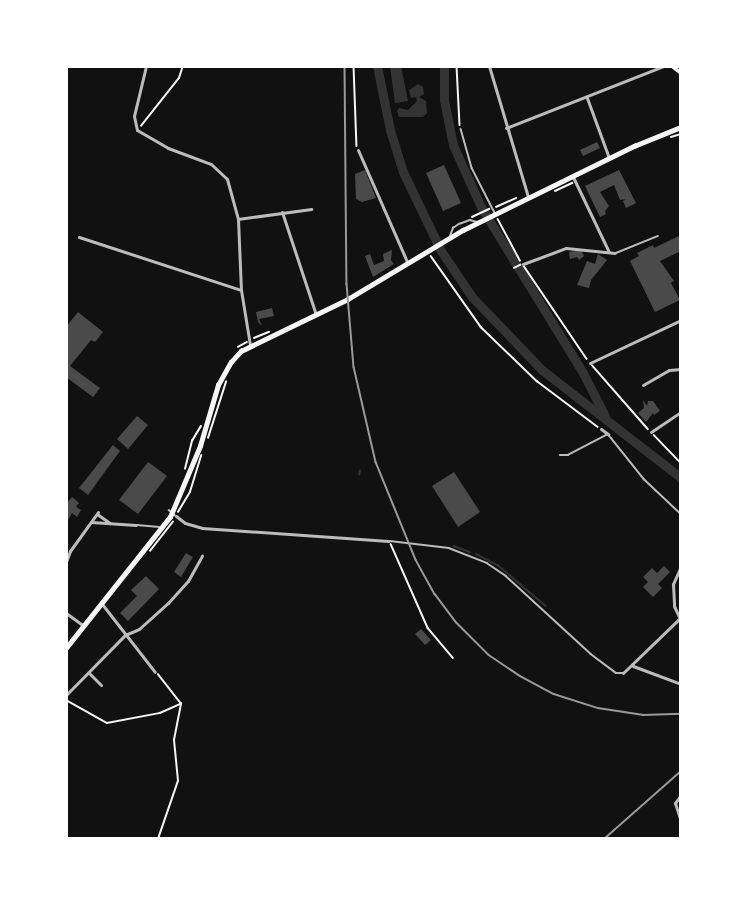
<!DOCTYPE html>
<style>
body{margin:0}
#map{position:relative;width:747px;height:905px;overflow:hidden;background:#111;font-family:"Work Sans",sans-serif}
div>[style]{position:absolute}
[style*='--x']{left:calc(var(--x)*1px);top:calc(var(--y)*1px);width:calc(var(--w)*1px);rotate:calc(var(--a)*1deg)}
.water>*{inset:0;background:#333}
.stream>*{height:1.5px;margin:-0.75px;padding:0 0.75px;transform-origin:0.75px;border-radius:0.75px;background:#333}
.river>*{height:9px;margin:-4.5px;padding:0 4.5px;transform-origin:4.5px;border-radius:4.5px;background:#333}
.building>*{inset:0;background:#4a4a4a}
.path>*{height:1.5px;margin:-0.75px;padding:0 0.75px;transform-origin:0.75px;border-radius:0.75px;background:#f5f5f5}
.service>*{height:1.5px;margin:-0.75px;padding:0 0.75px;transform-origin:0.75px;border-radius:0.75px;background:#bcbcbc}
.minor>*{height:3px;margin:-1.5px;padding:0 1.5px;transform-origin:1.5px;border-radius:1.5px;background:#bcbcbc}
.secondary>*{height:4px;margin:-2px;padding:0 2px;transform-origin:2px;border-radius:2px;background:#f5f5f5}
.primary>*{height:4.5px;margin:-2.25px;padding:0 2.25px;transform-origin:2.25px;border-radius:2.25px;background:#f5f5f5}
.rail>*{height:1.5px;margin:-0.75px;padding:0 0.75px;transform-origin:0.75px;border-radius:0.75px;background:#9a9a9a}
span{translate:-50% -50%;white-space:nowrap;text-align:center;line-height:1.15;-webkit-text-stroke:5px #fff;paint-order:stroke}
.frame{position:absolute;inset:0;border:68px solid #fff;pointer-events:none}
</style>
<div id="map">
<div class="water">
<div style="clip-path:polygon(401px 66px,408px 101px,395px 103px,390px 67px)"></div>
<div style="clip-path:polygon(418px 84px,423px 87px,424px 94px,419px 97px,426px 101px,427px 113px,423px 117px,399px 117px,397px 111px,399px 108px,408px 110px,417px 101px,416px 97px,411px 98px,409px 90px)"></div>
</div>
<div class="stream">
<div style="--x:359;--y:475;--w:4;--a:-76"></div>
<div style="--x:454;--y:546;--w:17;--a:21"></div>
<div style="--x:476;--y:554;--w:25;--a:27"></div>
<div style="--x:498;--y:565;--w:63;--a:40.5"></div>
</div>
<div class="river">
<div style="--x:377;--y:66;--w:65;--a:78.5"></div>
<div style="--x:390;--y:130;--w:44;--a:72.8"></div>
<div style="--x:403;--y:172;--w:88;--a:64.3"></div>
<div style="--x:441;--y:251;--w:55;--a:56"></div>
<div style="--x:472;--y:297;--w:101;--a:46.2"></div>
<div style="--x:542;--y:370;--w:176;--a:37.8"></div>
<div style="--x:444;--y:66;--w:34;--a:90"></div>
<div style="--x:444;--y:100;--w:46;--a:78.7"></div>
<div style="--x:453;--y:145;--w:68;--a:65.7"></div>
<div style="--x:481;--y:207;--w:195;--a:58.4"></div>
<div style="--x:583;--y:373;--w:48;--a:62.9"></div>
</div>
<div class="building">
<div style="clip-path:polygon(597px 142px,600px 148px,583px 156px,580px 150px)"></div>
<div style="clip-path:polygon(444px 165px,461px 203px,443px 211px,426px 173px)"></div>
<div style="clip-path:polygon(365px 170px,376px 198px,362px 202px,356px 199px,355px 174px)"></div>
<div style="clip-path:polygon(619px 170px,636px 203px,626px 208px,623px 201px,626px 199px,620px 200px,614px 185px,600px 192px,609px 206px,605px 211px,606px 214px,600px 217px,585px 186px)"></div>
<div style="clip-path:polygon(681px 235px,681px 251px,660px 261px,674px 281px,671px 283px,680px 300px,655px 312px,630px 261px,639px 256px,637px 253px,653px 245px,654px 248px)"></div>
<div style="clip-path:polygon(392px 250px,391px 260px,394px 264px,373px 277px,365px 256px,370px 254px,374px 265px,384px 261px,383px 254px)"></div>
<div style="clip-path:polygon(581px 250px,584px 256px,579px 260px,577px 257px,570px 259px,569px 252px)"></div>
<div style="clip-path:polygon(598px 254px,607px 260px,591px 280px,589px 288px,577px 285px,587px 261px,595px 264px)"></div>
<div style="clip-path:polygon(272px 308px,274px 316px,259px 319px,262px 326px,258px 322px,256px 312px)"></div>
<div style="clip-path:polygon(78px 312px,103px 332px,95px 342px,91px 340px,70px 366px,100px 388px,93px 397px,66px 377px,66px 327px)"></div>
<div style="clip-path:polygon(643px 400px,647px 406px,648px 401px,653px 401px,660px 411px,654px 415px,653px 413px,646px 422px,638px 413px,644px 408px)"></div>
<div style="clip-path:polygon(137px 416px,148px 425px,128px 449px,117px 439px)"></div>
<div style="clip-path:polygon(113px 445px,120px 451px,88px 495px,79px 488px)"></div>
<div style="clip-path:polygon(148px 462px,167px 476px,138px 514px,119px 500px)"></div>
<div style="clip-path:polygon(454px 472px,480px 512px,458px 527px,432px 486px)"></div>
<div style="clip-path:polygon(72px 497px,79px 503px,76px 507px,81px 510px,77px 517px,72px 513px,68px 520px,66px 504px)"></div>
<div style="clip-path:polygon(186px 553px,193px 557px,181px 577px,174px 572px)"></div>
<div style="clip-path:polygon(664px 566px,670px 572px,658px 584px,662px 588px,653px 597px,643px 587px,648px 582px,643px 577px,652px 568px,657px 573px)"></div>
<div style="clip-path:polygon(146px 576px,159px 589px,128px 621px,120px 613px,137px 596px,131px 590px)"></div>
<div style="clip-path:polygon(421px 629px,431px 640px,425px 645px,415px 634px)"></div>
</div>
<div class="path">
<div style="--x:354;--y:66;--w:80;--a:87.9"></div>
<div style="--x:457;--y:66;--w:59;--a:87.1"></div>
<div style="--x:141;--y:126;--w:61;--a:-51.6"></div>
<div style="--x:179;--y:78;--w:13;--a:-72"></div>
<div style="--x:671;--y:137;--w:10;--a:-17"></div>
<div style="--x:555;--y:191;--w:19;--a:-25"></div>
<div style="--x:496;--y:207;--w:22;--a:-24"></div>
<div style="--x:472;--y:217;--w:19;--a:-25"></div>
<div style="--x:498;--y:219;--w:47;--a:61.8"></div>
<div style="--x:431;--y:256;--w:87;--a:54.8"></div>
<div style="--x:481;--y:327;--w:78;--a:44"></div>
<div style="--x:537;--y:381;--w:76;--a:37"></div>
<div style="--x:524;--y:266;--w:112;--a:55.9"></div>
<div style="--x:514;--y:268;--w:7;--a:-27"></div>
<div style="--x:254;--y:338;--w:16;--a:-22"></div>
<div style="--x:238;--y:347;--w:10;--a:-29"></div>
<div style="--x:592;--y:365;--w:85;--a:48.8"></div>
<div style="--x:654;--y:435;--w:39;--a:46"></div>
<div style="--x:208;--y:438;--w:59;--a:-72.2"></div>
<div style="--x:185;--y:469;--w:29;--a:-76"></div>
<div style="--x:192;--y:441;--w:17;--a:-59"></div>
<div style="--x:178;--y:512;--w:23;--a:-59"></div>
<div style="--x:190;--y:492;--w:38;--a:-73"></div>
<div style="--x:391;--y:544;--w:92;--a:66.2"></div>
<div style="--x:428;--y:628;--w:39;--a:50"></div>
<div style="--x:150;--y:551;--w:37;--a:-52"></div>
<div style="--x:66;--y:700;--w:47;--a:29.3"></div>
<div style="--x:107;--y:723;--w:54;--a:-10.7"></div>
<div style="--x:160;--y:713;--w:22;--a:-24"></div>
<div style="--x:158;--y:839;--w:61;--a:-71"></div>
<div style="--x:178;--y:781;--w:41;--a:-95.6"></div>
<div style="--x:174;--y:740;--w:37;--a:-79"></div>
<div style="--x:181;--y:704;--w:37;--a:-128"></div>
</div>
<div class="service">
<div style="--x:461;--y:129;--w:41;--a:74.2"></div>
<div style="--x:472;--y:168;--w:51;--a:62.9"></div>
<div style="--x:450;--y:236;--w:9;--a:-69"></div>
<div style="--x:453;--y:228;--w:7;--a:-34"></div>
<div style="--x:459;--y:224;--w:12;--a:-20"></div>
<div style="--x:470;--y:220;--w:7;--a:16"></div>
<div style="--x:616;--y:253;--w:45;--a:-22"></div>
<div style="--x:560;--y:455;--w:8;--a:0"></div>
<div style="--x:568;--y:455;--w:45;--a:-27.7"></div>
<div style="--x:608;--y:434;--w:58;--a:51.3"></div>
<div style="--x:644;--y:479;--w:51;--a:43.4"></div>
<div style="--x:169;--y:510;--w:8;--a:40"></div>
<div style="--x:137;--y:525;--w:22;--a:5"></div>
<div style="--x:390;--y:541;--w:59;--a:6.8"></div>
<div style="--x:449;--y:548;--w:41;--a:21.5"></div>
<div style="--x:487;--y:563;--w:23;--a:34"></div>
<div style="--x:506;--y:576;--w:115;--a:42.5"></div>
<div style="--x:591;--y:654;--w:31;--a:37"></div>
<div style="--x:616;--y:673;--w:7;--a:0"></div>
</div>
<div class="minor">
<div style="--x:146;--y:66;--w:51;--a:103.5"></div>
<div style="--x:134;--y:116;--w:14;--a:78"></div>
<div style="--x:137;--y:130;--w:36;--a:30"></div>
<div style="--x:168;--y:148;--w:46;--a:20.4"></div>
<div style="--x:211;--y:164;--w:22;--a:43"></div>
<div style="--x:227;--y:179;--w:41;--a:74.6"></div>
<div style="--x:238;--y:219;--w:71;--a:87.6"></div>
<div style="--x:241;--y:290;--w:56;--a:80.7"></div>
<div style="--x:489;--y:66;--w:137;--a:73.4"></div>
<div style="--x:587;--y:98;--w:64;--a:69.9"></div>
<div style="--x:506;--y:128;--w:169;--a:-21.5"></div>
<div style="--x:358;--y:150;--w:124;--a:66.3"></div>
<div style="--x:573;--y:177;--w:83;--a:64.4"></div>
<div style="--x:282;--y:212;--w:108;--a:71.7"></div>
<div style="--x:238;--y:219;--w:74;--a:-7.8"></div>
<div style="--x:79;--y:237;--w:170;--a:18.1"></div>
<div style="--x:523;--y:264;--w:46;--a:-20.4"></div>
<div style="--x:566;--y:248;--w:49;--a:5.8"></div>
<div style="--x:590;--y:363;--w:101;--a:-25.3"></div>
<div style="--x:643;--y:385;--w:30;--a:-30"></div>
<div style="--x:669;--y:370;--w:12;--a:-5"></div>
<div style="--x:601;--y:429;--w:9;--a:36"></div>
<div style="--x:651;--y:432;--w:36;--a:-34"></div>
<div style="--x:97;--y:514;--w:16;--a:35"></div>
<div style="--x:176;--y:516;--w:11;--a:38"></div>
<div style="--x:185;--y:523;--w:18;--a:16"></div>
<div style="--x:202;--y:528;--w:187;--a:4"></div>
<div style="--x:91;--y:522;--w:45;--a:3.8"></div>
<div style="--x:66;--y:562;--w:12;--a:-70"></div>
<div style="--x:70;--y:551;--w:48;--a:-54.3"></div>
<div style="--x:681;--y:566;--w:20;--a:114"></div>
<div style="--x:673;--y:584;--w:22;--a:87"></div>
<div style="--x:674;--y:606;--w:17;--a:65"></div>
<div style="--x:102;--y:604;--w:86;--a:52.1"></div>
<div style="--x:66;--y:613;--w:22;--a:36"></div>
<div style="--x:125;--y:635;--w:15;--a:-23"></div>
<div style="--x:139;--y:629;--w:39;--a:-42"></div>
<div style="--x:168;--y:603;--w:30;--a:-48"></div>
<div style="--x:188;--y:581;--w:29;--a:-61"></div>
<div style="--x:633;--y:666;--w:51;--a:20.6"></div>
<div style="--x:89;--y:673;--w:17;--a:45"></div>
<div style="--x:623;--y:673;--w:78;--a:-44"></div>
<div style="--x:66;--y:695;--w:84;--a:-45.5"></div>
<div style="--x:681;--y:795;--w:10;--a:127"></div>
<div style="--x:675;--y:803;--w:20;--a:72"></div>
</div>
<div class="secondary">
<div style="--x:672;--y:66;--w:11;--a:38"></div>
</div>
<div class="primary">
<div style="--x:66;--y:648;--w:167;--a:-51.6"></div>
<div style="--x:170;--y:517;--w:77;--a:-67.1"></div>
<div style="--x:200;--y:446;--w:64;--a:-73.6"></div>
<div style="--x:218;--y:385;--w:26;--a:-61"></div>
<div style="--x:231;--y:362;--w:15;--a:-48"></div>
<div style="--x:241;--y:351;--w:119;--a:-25.9"></div>
<div style="--x:348;--y:299;--w:134;--a:-31"></div>
<div style="--x:463;--y:230;--w:191;--a:-26.2"></div>
<div style="--x:634;--y:146;--w:51;--a:-22"></div>
</div>
<div class="rail">
<div style="--x:345;--y:66;--w:218;--a:89.5"></div>
<div style="--x:347;--y:284;--w:83;--a:85.2"></div>
<div style="--x:354;--y:367;--w:98;--a:77"></div>
<div style="--x:376;--y:462;--w:106;--a:67.8"></div>
<div style="--x:416;--y:560;--w:39;--a:61"></div>
<div style="--x:435;--y:594;--w:36;--a:53"></div>
<div style="--x:457;--y:623;--w:45;--a:45"></div>
<div style="--x:489;--y:655;--w:37;--a:34"></div>
<div style="--x:520;--y:676;--w:38;--a:28"></div>
<div style="--x:554;--y:694;--w:46;--a:17.7"></div>
<div style="--x:598;--y:708;--w:46;--a:8.8"></div>
<div style="--x:643;--y:715;--w:38;--a:-2"></div>
<div style="--x:604;--y:839;--w:103;--a:-41.4"></div>
</div>
<div class="frame"></div>
</div>
